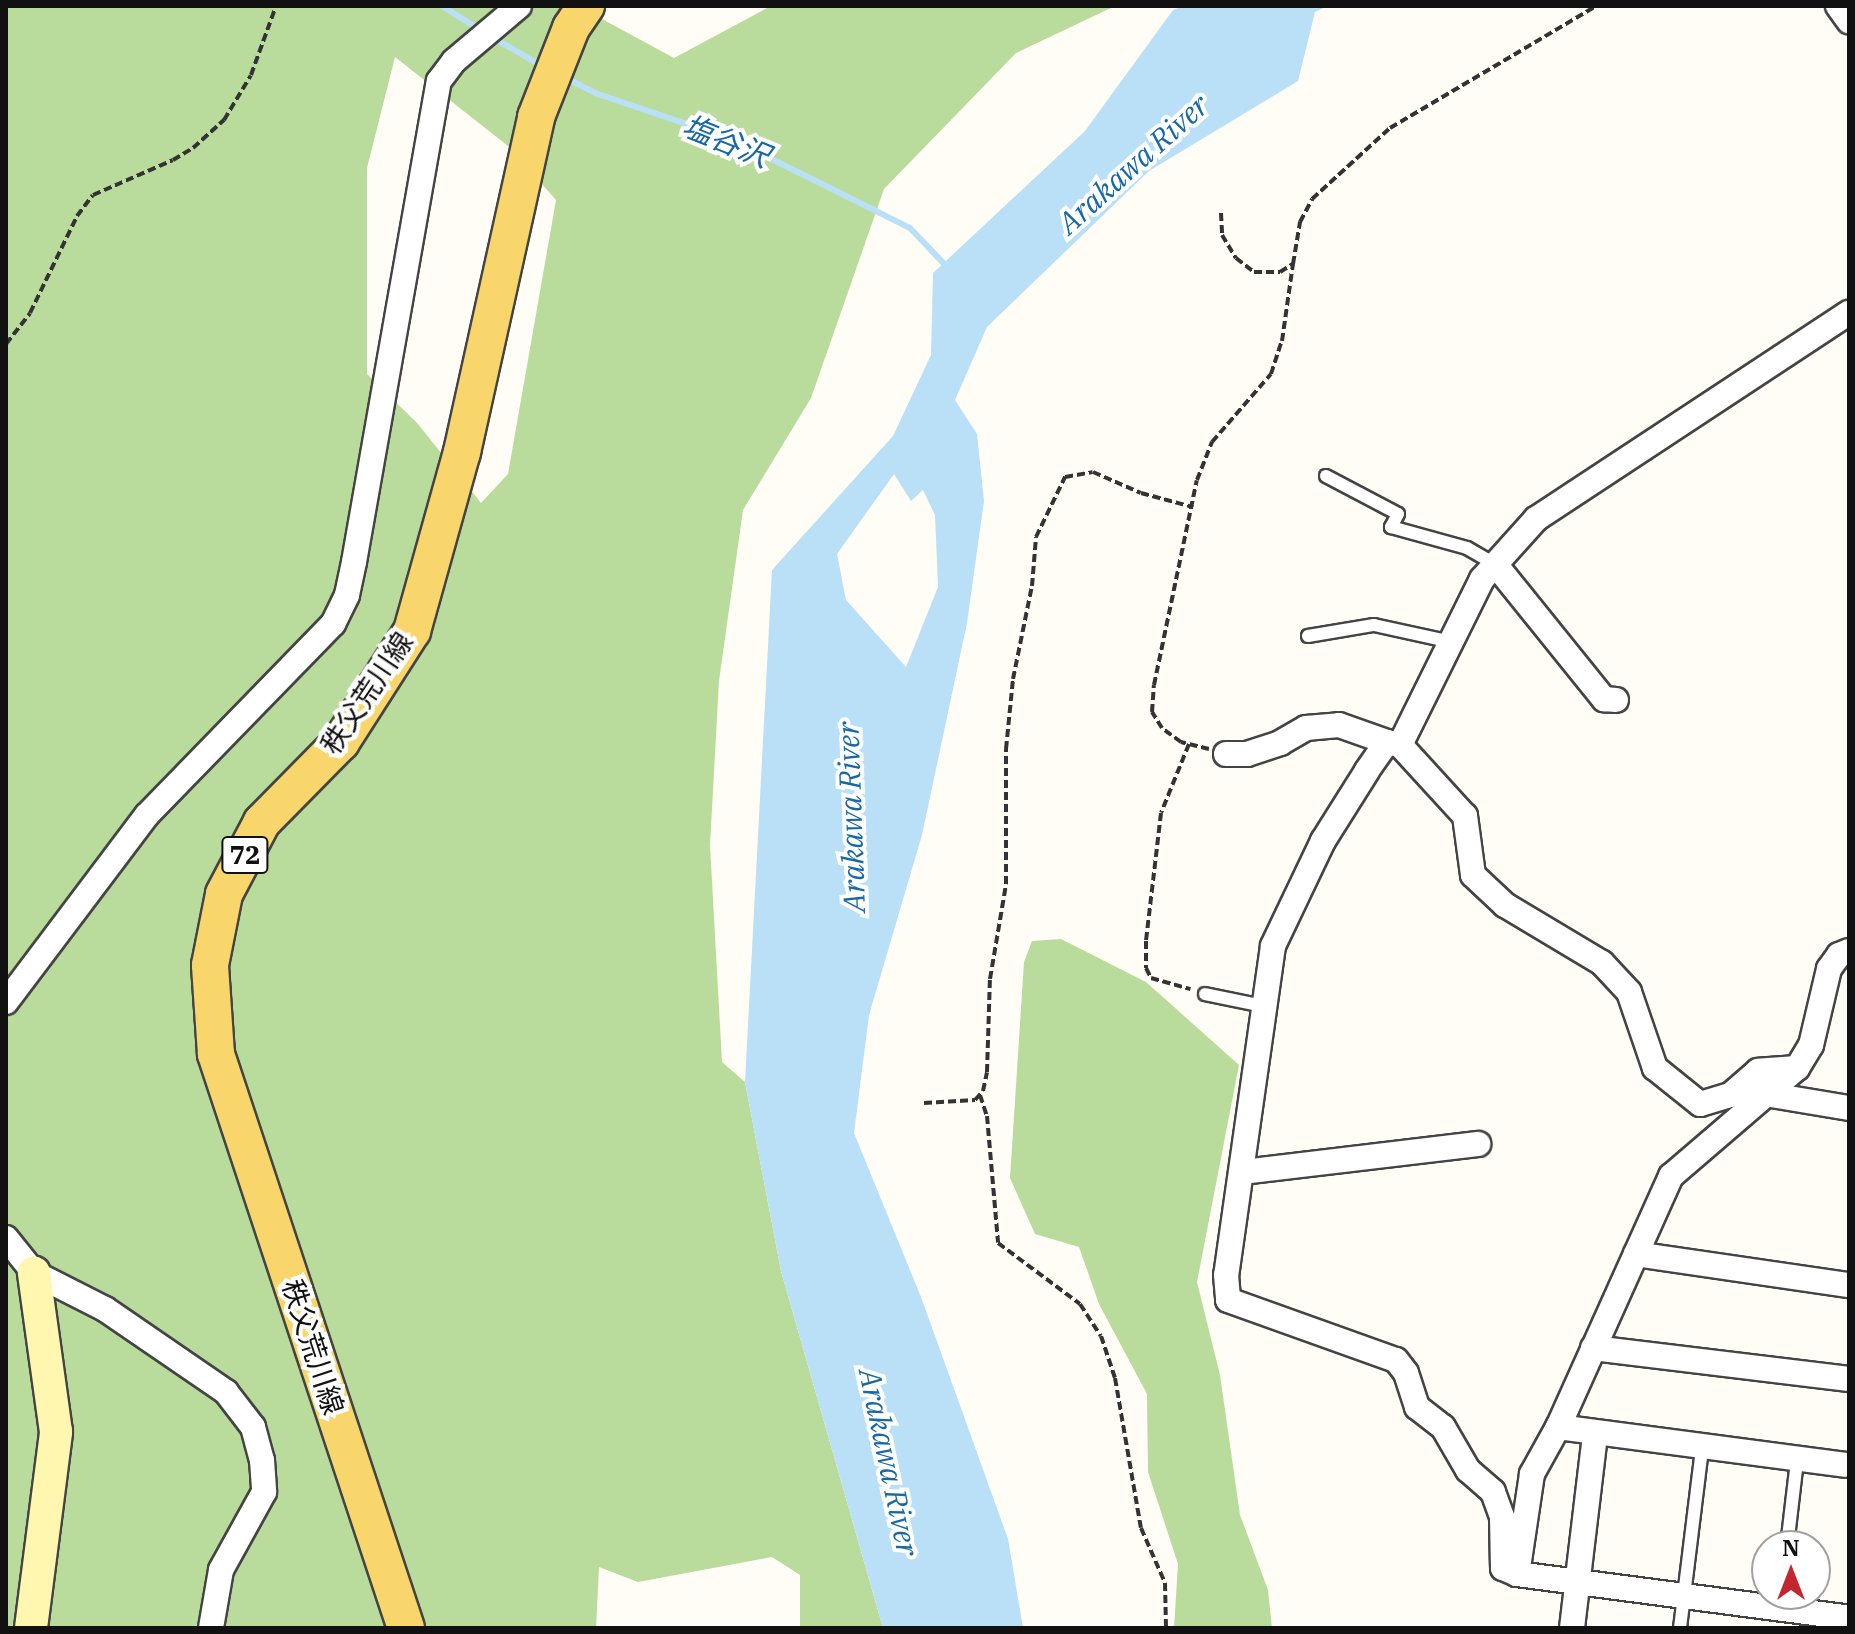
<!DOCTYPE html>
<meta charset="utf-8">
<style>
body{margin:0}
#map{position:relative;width:1855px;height:1634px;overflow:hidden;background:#fffdf5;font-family:"IBM Plex Serif","Noto Sans JP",serif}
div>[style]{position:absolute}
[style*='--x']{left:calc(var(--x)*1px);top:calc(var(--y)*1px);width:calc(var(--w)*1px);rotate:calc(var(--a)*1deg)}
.forest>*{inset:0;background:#b9dc9c}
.water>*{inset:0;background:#b9e0f7}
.stream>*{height:6px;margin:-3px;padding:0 3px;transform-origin:3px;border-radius:3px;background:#b9e0f7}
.path>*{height:4px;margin-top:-2px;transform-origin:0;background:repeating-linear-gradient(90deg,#333 0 8px,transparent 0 12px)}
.roads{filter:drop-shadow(2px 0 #444) drop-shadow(-2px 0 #444) drop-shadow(0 2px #444) drop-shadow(0 -2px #444)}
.lane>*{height:12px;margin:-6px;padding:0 6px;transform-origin:6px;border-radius:6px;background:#fff}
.street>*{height:24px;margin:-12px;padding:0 12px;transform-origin:12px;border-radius:12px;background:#fff}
.secondary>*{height:32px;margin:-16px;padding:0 16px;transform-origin:16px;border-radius:16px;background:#fff6b0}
.primary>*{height:36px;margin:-18px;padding:0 18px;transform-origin:18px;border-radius:18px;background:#f9d66b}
span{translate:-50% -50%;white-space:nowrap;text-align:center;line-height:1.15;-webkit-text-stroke:8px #fff;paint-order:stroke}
.shield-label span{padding:2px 6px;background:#fff;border:2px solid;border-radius:6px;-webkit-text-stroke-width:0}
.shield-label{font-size:26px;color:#111;font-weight:700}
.street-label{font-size:28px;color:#111}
.water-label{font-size:30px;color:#1768a6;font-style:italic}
.frame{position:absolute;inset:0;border:8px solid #111;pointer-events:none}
.north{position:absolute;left:1751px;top:1530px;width:80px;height:80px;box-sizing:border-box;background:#fff;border:2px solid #a0a0a0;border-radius:50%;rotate:0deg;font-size:22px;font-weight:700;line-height:32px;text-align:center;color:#111}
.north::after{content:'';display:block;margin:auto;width:28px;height:36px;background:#c4262e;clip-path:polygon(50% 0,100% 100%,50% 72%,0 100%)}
</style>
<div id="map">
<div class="forest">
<div style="clip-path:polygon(evenodd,6px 6px,578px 6px,674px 58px,771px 6px,1115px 6px,1016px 53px,884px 189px,811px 398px,743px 510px,719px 681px,710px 845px,722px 1062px,745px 1082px,781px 1271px,883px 1628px,800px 1628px,800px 1575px,772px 1557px,638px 1582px,599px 1567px,596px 1628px,6px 1628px,6px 6px,395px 57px,508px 146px,556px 200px,508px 474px,481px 503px,418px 424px,367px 374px,367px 168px,395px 57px)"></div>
<div style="clip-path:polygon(1061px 939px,1146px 982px,1239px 1065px,1197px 1282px,1220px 1375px,1240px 1515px,1268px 1590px,1272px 1628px,1174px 1628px,1178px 1564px,1148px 1472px,1147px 1394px,1099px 1304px,1079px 1247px,1035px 1234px,1010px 1178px,1024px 962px,1032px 941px)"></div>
</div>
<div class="water">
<div style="clip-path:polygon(evenodd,1183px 6px,1328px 6px,1315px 12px,1298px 81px,1149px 171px,987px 327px,955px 400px,977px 434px,984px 501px,967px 623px,922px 835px,869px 1015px,854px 1133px,921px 1297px,1008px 1539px,1023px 1628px,883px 1628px,781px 1271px,745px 1082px,772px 570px,893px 436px,931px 355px,933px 273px,1085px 131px,1173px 10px,1183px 6px,894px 474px,911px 501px,923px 490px,935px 515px,938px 587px,906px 667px,846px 600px,837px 554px,894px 474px)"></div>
</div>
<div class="stream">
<div style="--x:442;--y:6;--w:44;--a:31.9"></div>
<div style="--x:492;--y:37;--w:61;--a:30.3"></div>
<div style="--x:566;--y:78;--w:36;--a:27"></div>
<div style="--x:598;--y:94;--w:140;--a:18.7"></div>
<div style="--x:731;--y:139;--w:93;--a:26.3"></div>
<div style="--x:814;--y:180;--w:107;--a:26.6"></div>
<div style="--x:910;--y:228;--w:57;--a:46.4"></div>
</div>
<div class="path">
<div style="--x:1221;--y:213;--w:22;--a:87"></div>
<div style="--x:1222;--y:235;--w:27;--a:59"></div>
<div style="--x:1236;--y:258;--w:23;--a:38"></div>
<div style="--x:1254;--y:272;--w:26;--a:0"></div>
<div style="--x:1280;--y:272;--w:15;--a:-32"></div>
<div style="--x:1293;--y:264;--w:43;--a:-80.5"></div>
<div style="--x:1300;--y:222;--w:26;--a:-62"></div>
<div style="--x:1312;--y:199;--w:105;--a:-42.3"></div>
<div style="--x:1390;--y:128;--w:239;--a:-30.6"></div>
<div style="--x:6;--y:344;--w:39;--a:-52"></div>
<div style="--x:30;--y:313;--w:108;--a:-64.1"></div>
<div style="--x:77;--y:216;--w:26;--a:-53"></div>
<div style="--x:93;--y:195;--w:87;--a:-23.6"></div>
<div style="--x:173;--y:160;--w:23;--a:-31"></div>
<div style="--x:193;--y:148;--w:42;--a:-42.1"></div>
<div style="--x:224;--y:120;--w:52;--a:-59"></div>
<div style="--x:251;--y:75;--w:73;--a:-70.1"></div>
<div style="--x:1189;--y:744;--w:74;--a:112.1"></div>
<div style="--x:1161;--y:813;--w:129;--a:96.7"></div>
<div style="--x:1146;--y:941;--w:27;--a:90"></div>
<div style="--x:1146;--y:968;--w:11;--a:63"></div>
<div style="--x:1151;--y:978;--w:41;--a:15.8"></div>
<div style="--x:1209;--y:749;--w:29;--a:-166"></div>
<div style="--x:1181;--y:742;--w:24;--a:-144"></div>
<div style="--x:1162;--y:728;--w:19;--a:-122"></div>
<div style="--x:1152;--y:712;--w:27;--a:-86"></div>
<div style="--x:1154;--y:685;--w:209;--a:-78.2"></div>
<div style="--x:1197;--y:480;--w:41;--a:-68.5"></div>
<div style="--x:1212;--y:442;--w:90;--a:-49.1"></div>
<div style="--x:1271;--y:374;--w:35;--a:-72"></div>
<div style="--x:1282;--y:341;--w:78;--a:-81.9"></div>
<div style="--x:980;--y:1095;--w:22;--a:72"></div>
<div style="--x:987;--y:1116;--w:127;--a:85"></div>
<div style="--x:998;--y:1243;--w:102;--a:36.6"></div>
<div style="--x:1080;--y:1304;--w:38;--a:57"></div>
<div style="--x:1101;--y:1336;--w:44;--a:71.6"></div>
<div style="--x:1115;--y:1378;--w:152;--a:80.2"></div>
<div style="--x:1141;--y:1528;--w:60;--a:66.4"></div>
<div style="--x:1165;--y:1583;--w:45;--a:88.7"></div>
<div style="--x:924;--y:1103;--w:51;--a:-3.4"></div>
<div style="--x:975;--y:1100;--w:12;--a:-48"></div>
<div style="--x:983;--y:1091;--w:19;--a:-78"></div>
<div style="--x:987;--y:1072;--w:93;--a:-88.2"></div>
<div style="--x:990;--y:979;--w:96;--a:-80.4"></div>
<div style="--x:1006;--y:884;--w:135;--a:-90"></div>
<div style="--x:1006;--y:749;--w:70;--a:-84.3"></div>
<div style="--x:1013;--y:679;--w:95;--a:-78.5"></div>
<div style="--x:1032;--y:586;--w:49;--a:-85.3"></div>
<div style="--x:1036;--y:537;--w:67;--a:-64.2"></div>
<div style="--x:1065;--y:477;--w:28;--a:-10"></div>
<div style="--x:1093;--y:472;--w:52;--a:23.6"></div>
<div style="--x:1141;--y:493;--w:54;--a:15.1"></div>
</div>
<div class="roads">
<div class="lane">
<div style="--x:1326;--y:476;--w:81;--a:27.8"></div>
<div style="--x:1398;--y:514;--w:15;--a:118"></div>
<div style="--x:1391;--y:527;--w:79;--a:15.4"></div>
<div style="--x:1467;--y:548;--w:32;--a:30"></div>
<div style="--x:1308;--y:636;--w:67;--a:-9.5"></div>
<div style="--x:1374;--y:625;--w:79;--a:12.4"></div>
<div style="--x:1205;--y:994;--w:59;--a:11.7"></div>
<div style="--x:1787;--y:1546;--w:86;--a:-83.3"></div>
<div style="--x:1680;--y:1628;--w:181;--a:-83"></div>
</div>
<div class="street">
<div style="--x:1838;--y:6;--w:19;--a:54"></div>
<div style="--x:1495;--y:564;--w:174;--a:51.1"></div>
<div style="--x:1604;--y:699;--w:12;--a:5"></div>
<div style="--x:1400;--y:745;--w:13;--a:-167"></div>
<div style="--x:1387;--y:742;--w:35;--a:125"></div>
<div style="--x:1367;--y:771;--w:83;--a:122.2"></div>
<div style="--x:1323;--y:841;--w:116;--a:115.5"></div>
<div style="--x:1273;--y:946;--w:332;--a:98.1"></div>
<div style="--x:1226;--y:1275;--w:25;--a:85"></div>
<div style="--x:1228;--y:1300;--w:178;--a:19.7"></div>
<div style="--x:1396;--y:1360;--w:16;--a:52"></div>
<div style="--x:1406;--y:1373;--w:36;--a:72"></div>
<div style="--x:1417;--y:1407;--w:33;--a:38"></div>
<div style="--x:1443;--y:1427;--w:50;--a:59.8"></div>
<div style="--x:1468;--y:1470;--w:33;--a:41"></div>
<div style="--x:1493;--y:1492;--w:27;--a:70"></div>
<div style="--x:1502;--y:1517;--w:51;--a:88.9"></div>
<div style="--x:1503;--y:1568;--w:15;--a:23"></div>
<div style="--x:1226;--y:754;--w:21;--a:0"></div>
<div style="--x:1247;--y:754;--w:35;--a:-18"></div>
<div style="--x:1280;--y:743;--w:30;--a:-30"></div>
<div style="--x:1306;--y:728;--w:33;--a:-5"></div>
<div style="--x:1339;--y:725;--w:51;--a:19.5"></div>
<div style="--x:1849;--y:951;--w:11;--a:158"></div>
<div style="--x:1839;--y:955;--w:17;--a:126"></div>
<div style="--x:1829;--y:969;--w:78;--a:103.3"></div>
<div style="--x:1811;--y:1045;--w:27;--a:121"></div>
<div style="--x:1797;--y:1068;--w:166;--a:139.4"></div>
<div style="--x:1671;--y:1176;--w:275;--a:114.2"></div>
<div style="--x:1558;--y:1427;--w:54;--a:119"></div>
<div style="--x:1532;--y:1474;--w:101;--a:98.5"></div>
<div style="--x:1517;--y:1574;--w:335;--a:7.5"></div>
<div style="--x:6;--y:1002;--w:234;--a:-53"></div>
<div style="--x:147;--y:815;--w:267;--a:-45.8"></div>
<div style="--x:333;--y:624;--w:32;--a:-64"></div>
<div style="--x:347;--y:595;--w:34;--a:-78"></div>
<div style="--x:354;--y:562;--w:488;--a:-80"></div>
<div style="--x:439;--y:81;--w:25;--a:-53"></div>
<div style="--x:454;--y:61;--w:85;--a:-40.2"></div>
<div style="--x:1797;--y:1068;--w:39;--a:176"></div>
<div style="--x:1758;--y:1071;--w:37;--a:139"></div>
<div style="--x:1730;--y:1095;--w:31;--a:163"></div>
<div style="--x:1700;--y:1104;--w:58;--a:-141.3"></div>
<div style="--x:1655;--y:1068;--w:80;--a:-108.9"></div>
<div style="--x:1629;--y:992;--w:40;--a:-133"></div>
<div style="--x:1602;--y:963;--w:113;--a:-149.1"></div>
<div style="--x:1505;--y:905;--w:44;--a:-136.8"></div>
<div style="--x:1473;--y:875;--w:60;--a:-97.7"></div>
<div style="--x:1465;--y:816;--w:96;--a:-132.5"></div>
<div style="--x:1400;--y:745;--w:185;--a:-63.7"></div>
<div style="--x:1482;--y:579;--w:81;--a:-48"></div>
<div style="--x:1536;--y:519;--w:375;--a:-33.4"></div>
<div style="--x:1765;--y:1094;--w:85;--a:9.5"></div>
<div style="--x:1243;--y:1172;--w:237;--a:-6.8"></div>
<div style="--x:6;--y:1238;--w:45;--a:51.3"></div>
<div style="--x:34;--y:1273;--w:80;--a:26.9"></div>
<div style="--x:105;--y:1309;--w:147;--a:34.4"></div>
<div style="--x:226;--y:1392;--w:44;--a:52.4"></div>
<div style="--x:253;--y:1427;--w:34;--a:75"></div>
<div style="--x:262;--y:1460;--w:32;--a:86"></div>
<div style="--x:264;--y:1492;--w:89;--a:118.9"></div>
<div style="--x:221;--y:1570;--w:59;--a:99.8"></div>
<div style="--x:1636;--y:1254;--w:215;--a:8.3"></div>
<div style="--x:1593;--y:1348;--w:258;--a:6.9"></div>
<div style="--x:1558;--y:1427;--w:290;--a:7.5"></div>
<div style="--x:1572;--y:1628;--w:195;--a:-83.2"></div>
</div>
<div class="secondary">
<div style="--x:31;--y:1628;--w:198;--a:-82.7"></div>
<div style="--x:56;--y:1432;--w:161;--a:-97.9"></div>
</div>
<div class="primary">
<div style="--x:406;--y:1628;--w:605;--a:-108.32"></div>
<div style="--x:216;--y:1054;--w:89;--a:-93.9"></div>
<div style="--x:210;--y:965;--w:72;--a:-78.8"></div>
<div style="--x:224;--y:894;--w:81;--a:-62.2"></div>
<div style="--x:262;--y:822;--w:112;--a:-45.4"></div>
<div style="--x:341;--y:742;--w:132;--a:-57.4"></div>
<div style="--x:412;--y:631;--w:186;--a:-74.4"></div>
<div style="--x:462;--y:452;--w:343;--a:-77.5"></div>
<div style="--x:536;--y:117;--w:96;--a:-68.5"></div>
<div style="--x:571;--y:28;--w:27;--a:-56"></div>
</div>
</div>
<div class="shield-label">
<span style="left:245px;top:855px">72</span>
</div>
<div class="street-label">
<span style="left:367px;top:693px;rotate:-56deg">秩父荒川線</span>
<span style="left:313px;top:1347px;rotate:72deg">秩父荒川線</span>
</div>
<div class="water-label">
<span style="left:726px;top:141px;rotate:22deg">塩谷沢</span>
<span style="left:1133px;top:164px;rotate:-42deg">Arakawa River</span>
<span style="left:851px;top:817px;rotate:-92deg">Arakawa River</span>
<span style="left:889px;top:1462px;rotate:78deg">Arakawa River</span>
</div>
<div class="frame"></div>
<div class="north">N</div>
</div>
